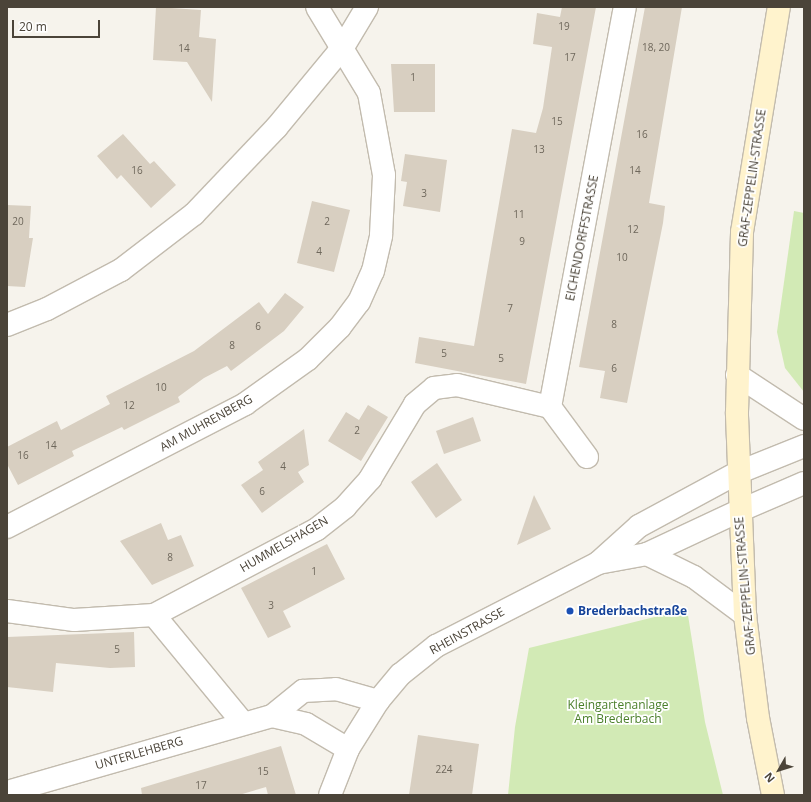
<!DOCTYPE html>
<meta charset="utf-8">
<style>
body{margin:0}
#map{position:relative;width:811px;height:802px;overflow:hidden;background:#f6f3ec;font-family:"Open Sans",sans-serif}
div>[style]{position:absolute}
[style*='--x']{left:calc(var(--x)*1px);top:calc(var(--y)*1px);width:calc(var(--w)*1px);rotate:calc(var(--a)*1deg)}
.green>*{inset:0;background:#d2eab5}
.building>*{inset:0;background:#d8cfc1}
.roads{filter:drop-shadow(1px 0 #c2bbae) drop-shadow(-1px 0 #c2bbae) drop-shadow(0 1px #c2bbae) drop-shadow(0 -1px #c2bbae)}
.minor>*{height:22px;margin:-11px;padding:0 11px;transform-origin:11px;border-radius:11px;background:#fff}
.tertiary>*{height:22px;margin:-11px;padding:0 11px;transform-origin:11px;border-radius:11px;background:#fff}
.secondary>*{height:22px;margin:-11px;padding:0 11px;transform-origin:11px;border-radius:11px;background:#fff3cd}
.dots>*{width:11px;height:11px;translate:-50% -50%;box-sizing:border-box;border:2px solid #fff;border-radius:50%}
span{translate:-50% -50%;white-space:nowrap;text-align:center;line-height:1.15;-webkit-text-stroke:3.5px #fff;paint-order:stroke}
.number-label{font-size:10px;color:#6e675b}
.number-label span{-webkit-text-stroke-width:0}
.street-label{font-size:12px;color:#4b4439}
.transit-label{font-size:12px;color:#164399;font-weight:700}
.left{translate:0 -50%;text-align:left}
.park-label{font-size:12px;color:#4a7f2a}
.frame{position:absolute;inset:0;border:8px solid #4b4439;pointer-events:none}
.north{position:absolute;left:759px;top:750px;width:40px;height:40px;-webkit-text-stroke:3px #fff;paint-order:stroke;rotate:231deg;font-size:11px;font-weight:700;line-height:16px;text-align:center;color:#4b4439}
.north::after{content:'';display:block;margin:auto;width:14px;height:18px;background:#4b4439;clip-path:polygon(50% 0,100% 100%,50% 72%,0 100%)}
.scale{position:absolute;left:12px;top:20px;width:88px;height:18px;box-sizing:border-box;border:2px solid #4b4439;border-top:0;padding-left:5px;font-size:12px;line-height:14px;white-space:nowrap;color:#4b4439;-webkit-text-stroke:3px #fff;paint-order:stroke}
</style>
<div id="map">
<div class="green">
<div style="clip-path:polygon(794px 211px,804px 213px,804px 392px,785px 368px,777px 332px)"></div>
<div style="clip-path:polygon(687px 609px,705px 722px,723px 795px,508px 795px,515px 727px,529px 648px)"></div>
</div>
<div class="building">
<div style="clip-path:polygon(156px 7px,201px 10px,199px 37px,216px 39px,212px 102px,187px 62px,153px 60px)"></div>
<div style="clip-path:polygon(562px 7px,596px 7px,526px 384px,415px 363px,419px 337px,474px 346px,512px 129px,536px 133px,543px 108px,552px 47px,533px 44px,537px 13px,560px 17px)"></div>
<div style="clip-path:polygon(645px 7px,682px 7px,649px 203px,665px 206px,663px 223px,627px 403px,600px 398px,605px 371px,579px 367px)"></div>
<div style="clip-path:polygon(391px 64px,435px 64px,435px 112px,394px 112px)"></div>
<div style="clip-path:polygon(123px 134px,150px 164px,154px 161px,176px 185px,151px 208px,121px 175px,117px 179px,97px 156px)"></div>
<div style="clip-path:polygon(405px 154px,447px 160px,440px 212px,403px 206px,407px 182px,401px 181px)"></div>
<div style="clip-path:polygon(312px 201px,350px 210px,334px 272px,297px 263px)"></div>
<div style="clip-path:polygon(7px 205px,31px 206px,29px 238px,33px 238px,25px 287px,7px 286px)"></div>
<div style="clip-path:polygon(285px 293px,304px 307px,284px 331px,231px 371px,227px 366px,204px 378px,178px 397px,180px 402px,124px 430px,122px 427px,72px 451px,74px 456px,18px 485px,7px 464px,7px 447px,57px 421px,61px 430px,110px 404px,106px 396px,194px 351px,259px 302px,268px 314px)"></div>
<div style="clip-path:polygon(368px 405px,388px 417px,361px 461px,328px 441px,346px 412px,359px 420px)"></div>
<div style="clip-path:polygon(473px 417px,481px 441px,444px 454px,436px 431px)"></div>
<div style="clip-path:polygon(304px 429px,309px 465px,298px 472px,304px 482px,262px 513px,241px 485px,263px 470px,258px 462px)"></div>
<div style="clip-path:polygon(437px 463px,462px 500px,436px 518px,411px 482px)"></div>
<div style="clip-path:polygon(534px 495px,551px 529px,517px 545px)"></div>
<div style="clip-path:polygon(161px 523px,168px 540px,181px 535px,194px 566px,152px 585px,120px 541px)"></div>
<div style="clip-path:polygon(327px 544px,345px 579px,283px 611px,291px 627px,268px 638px,241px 588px)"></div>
<div style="clip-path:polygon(134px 632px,135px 667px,110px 668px,56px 663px,53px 692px,7px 687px,7px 637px)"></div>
<div style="clip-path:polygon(418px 735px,479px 744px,472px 795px,409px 795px)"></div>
<div style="clip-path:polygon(281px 746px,296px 795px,268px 795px,266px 787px,239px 795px,142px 795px,141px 788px)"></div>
</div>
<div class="roads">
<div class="minor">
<div style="--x:7;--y:325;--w:43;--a:-21.8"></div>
<div style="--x:47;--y:309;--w:84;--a:-27.8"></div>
<div style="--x:121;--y:270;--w:92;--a:-37.5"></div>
<div style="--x:194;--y:214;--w:119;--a:-46.4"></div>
<div style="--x:276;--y:128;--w:105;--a:-50.4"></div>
<div style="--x:343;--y:47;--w:47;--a:-59"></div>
<div style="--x:737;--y:375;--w:80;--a:33.3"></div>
<div style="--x:587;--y:457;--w:62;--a:-126.5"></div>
<div style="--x:550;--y:407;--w:407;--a:-79.4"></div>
<div style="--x:737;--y:473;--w:72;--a:-21.9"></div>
<div style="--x:739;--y:511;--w:71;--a:-23.3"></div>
<div style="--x:7;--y:527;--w:268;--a:-27.3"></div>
<div style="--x:245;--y:404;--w:77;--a:-35.5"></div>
<div style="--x:308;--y:359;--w:45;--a:-45"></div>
<div style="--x:340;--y:327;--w:31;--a:-53"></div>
<div style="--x:359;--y:302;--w:34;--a:-66"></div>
<div style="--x:373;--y:271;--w:37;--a:-77"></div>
<div style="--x:381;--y:235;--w:60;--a:-87.1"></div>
<div style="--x:384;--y:175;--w:83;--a:-100.4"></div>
<div style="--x:369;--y:93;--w:100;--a:-121.2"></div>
<div style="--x:7;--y:611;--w:68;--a:7.7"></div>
<div style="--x:74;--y:620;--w:80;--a:-3.6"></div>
<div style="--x:154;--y:615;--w:140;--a:50.5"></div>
<div style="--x:154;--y:615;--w:184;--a:-27.8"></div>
<div style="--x:317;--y:529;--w:36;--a:-38"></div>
<div style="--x:345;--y:507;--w:38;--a:-48"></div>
<div style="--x:370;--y:479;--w:87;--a:-59"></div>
<div style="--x:415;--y:404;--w:25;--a:-40"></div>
<div style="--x:434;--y:388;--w:23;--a:-7"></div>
<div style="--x:457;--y:385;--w:96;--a:13.3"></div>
<div style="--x:272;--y:716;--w:35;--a:13"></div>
<div style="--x:306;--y:724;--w:49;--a:30.8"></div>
<div style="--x:7;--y:792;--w:276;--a:-16"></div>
<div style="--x:272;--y:716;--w:40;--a:-39"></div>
<div style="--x:303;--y:691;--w:33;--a:-3"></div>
<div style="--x:336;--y:689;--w:44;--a:15.9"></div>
</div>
<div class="tertiary">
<div style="--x:647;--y:554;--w:52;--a:26.1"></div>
<div style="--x:694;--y:577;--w:64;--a:36.7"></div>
<div style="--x:598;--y:563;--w:50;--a:-10.4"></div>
<div style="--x:647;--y:554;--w:102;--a:-25.1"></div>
<div style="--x:330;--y:795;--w:49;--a:-68.6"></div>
<div style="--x:348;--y:749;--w:57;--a:-58"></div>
<div style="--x:378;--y:701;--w:35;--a:-50"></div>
<div style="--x:401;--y:674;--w:45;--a:-38.7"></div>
<div style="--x:436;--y:646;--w:182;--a:-27.1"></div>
<div style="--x:598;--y:563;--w:55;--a:-42.1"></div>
<div style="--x:639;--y:526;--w:111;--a:-28.4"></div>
</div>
<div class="secondary">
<div style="--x:773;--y:795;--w:78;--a:-101"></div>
<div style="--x:758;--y:718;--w:104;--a:-97.2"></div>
<div style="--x:745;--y:615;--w:203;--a:-92.3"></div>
<div style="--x:737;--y:412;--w:180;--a:-88.4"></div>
<div style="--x:742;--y:232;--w:228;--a:-80.7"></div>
</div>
</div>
<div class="dots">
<div style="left:570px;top:611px;background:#1a4fb4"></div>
</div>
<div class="number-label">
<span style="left:564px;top:27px">19</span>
<span style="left:656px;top:48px">18, 20</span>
<span style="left:184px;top:49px">14</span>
<span style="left:570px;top:58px">17</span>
<span style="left:413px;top:78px">1</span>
<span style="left:557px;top:122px">15</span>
<span style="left:642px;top:135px">16</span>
<span style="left:539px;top:150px">13</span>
<span style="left:137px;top:171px">16</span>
<span style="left:635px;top:171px">14</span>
<span style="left:424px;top:194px">3</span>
<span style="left:519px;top:215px">11</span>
<span style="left:18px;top:222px">20</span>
<span style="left:327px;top:222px">2</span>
<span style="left:633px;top:230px">12</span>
<span style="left:522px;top:242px">9</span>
<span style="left:319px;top:252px">4</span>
<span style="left:622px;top:258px">10</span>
<span style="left:510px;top:309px">7</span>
<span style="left:614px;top:325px">8</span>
<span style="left:258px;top:327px">6</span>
<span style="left:232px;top:346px">8</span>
<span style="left:444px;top:354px">5</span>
<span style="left:501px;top:359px">5</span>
<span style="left:614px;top:369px">6</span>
<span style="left:161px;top:388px">10</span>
<span style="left:129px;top:406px">12</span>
<span style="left:357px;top:431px">2</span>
<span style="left:51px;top:446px">14</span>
<span style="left:23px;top:456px">16</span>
<span style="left:283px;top:467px">4</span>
<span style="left:262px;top:492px">6</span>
<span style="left:170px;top:558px">8</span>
<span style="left:314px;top:572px">1</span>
<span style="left:271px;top:606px">3</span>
<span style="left:117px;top:650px">5</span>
<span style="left:444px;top:770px">224</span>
<span style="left:263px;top:772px">15</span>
<span style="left:201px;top:786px">17</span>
</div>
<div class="street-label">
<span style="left:752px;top:178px;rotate:-82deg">GRAF-ZEPPELIN-STRASSE</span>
<span style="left:582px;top:238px;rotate:-79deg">EICHENDORFFSTRASSE</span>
<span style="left:206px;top:423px;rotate:-29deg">AM MUHRENBERG</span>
<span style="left:284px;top:544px;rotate:-30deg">HUMMELSHAGEN</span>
<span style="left:745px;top:586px;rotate:-95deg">GRAF-ZEPPELIN-STRASSE</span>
<span style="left:467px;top:631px;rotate:-29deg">RHEINSTRASSE</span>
<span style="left:139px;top:753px;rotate:-16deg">UNTERLEHBERG</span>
</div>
<div class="transit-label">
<span class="left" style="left:578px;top:611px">Brederbachstraße</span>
</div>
<div class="park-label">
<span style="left:618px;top:712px">Kleingartenanlage<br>Am Brederbach</span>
</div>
<div class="frame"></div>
<div class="north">N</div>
<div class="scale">20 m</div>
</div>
